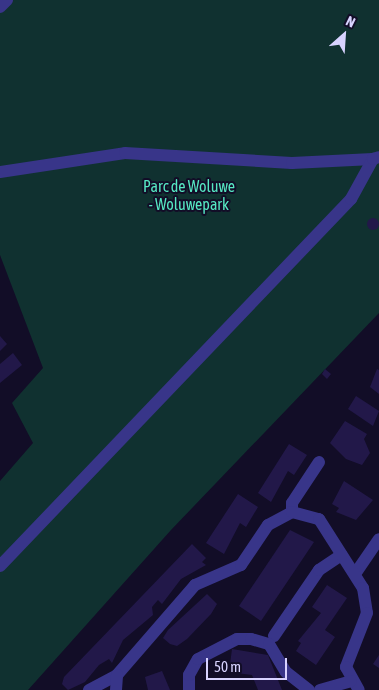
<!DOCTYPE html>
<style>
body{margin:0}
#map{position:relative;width:379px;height:690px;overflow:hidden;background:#120d27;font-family:"Asap Condensed",sans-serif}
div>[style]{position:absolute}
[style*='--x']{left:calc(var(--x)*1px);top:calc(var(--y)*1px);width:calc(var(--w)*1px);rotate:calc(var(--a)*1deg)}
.green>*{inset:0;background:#103130}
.building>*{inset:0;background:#221849}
.round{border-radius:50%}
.minor>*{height:12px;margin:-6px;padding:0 6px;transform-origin:6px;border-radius:6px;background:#383589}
span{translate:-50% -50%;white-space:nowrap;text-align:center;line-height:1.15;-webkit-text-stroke:4px #120d27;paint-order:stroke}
.park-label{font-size:16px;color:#56e8c3}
.north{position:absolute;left:319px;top:10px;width:50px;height:50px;-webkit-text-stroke:4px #120d27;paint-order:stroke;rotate:26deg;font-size:14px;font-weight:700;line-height:20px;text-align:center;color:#d8d3ff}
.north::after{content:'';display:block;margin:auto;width:18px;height:22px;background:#d8d3ff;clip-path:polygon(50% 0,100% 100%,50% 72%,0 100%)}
.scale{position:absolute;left:206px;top:658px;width:81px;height:22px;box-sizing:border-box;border:2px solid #d8d3ff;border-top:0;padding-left:6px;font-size:15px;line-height:18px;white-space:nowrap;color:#d8d3ff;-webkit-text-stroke:4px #120d27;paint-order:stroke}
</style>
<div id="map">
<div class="green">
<div style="clip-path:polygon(0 0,379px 0,379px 313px,171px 530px,28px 690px,0 690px,0 481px,33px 443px,12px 403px,43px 368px,0 255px)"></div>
</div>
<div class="building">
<div class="round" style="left:367px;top:218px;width:12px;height:12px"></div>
<div style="clip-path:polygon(0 336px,7px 344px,0 351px)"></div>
<div style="clip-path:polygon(13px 353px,22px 365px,0 383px,0 364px)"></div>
<div style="clip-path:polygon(325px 369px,331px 374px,327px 379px,322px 374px)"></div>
<div style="clip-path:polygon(377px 369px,379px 370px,379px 394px,370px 387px)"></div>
<div style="clip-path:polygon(356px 396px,379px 411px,373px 426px,348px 409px)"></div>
<div style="clip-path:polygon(345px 421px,367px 434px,364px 439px,370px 453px,362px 465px,346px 459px,330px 443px)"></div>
<div style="clip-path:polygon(289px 444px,307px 455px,294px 475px,288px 471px,271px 502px,258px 493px)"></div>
<div style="clip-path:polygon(344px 481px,373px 500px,356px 520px,336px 512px,339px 508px,332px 504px)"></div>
<div style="clip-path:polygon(238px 494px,258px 507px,246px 527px,240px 523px,224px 554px,206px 543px)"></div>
<div style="clip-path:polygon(290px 530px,314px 542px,261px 621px,239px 606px)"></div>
<div style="clip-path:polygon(192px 544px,206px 558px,202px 562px,206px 565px,181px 579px,162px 604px,158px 600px,152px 607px,153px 615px,123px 640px,112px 663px,109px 659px,99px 665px,85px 682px,68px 690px,62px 684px,64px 677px)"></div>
<div style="clip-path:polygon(327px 585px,347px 598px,325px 630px,335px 637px,316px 665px,296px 651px,301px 643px,298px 641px,321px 613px,312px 607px)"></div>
<div style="clip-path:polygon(207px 594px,217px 604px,211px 614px,187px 639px,177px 646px,170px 644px,163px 638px,168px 630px)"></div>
<div style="clip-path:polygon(232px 649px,268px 655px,282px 690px,258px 690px,252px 675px,229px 672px)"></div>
<div style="clip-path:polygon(379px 655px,379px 668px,373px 664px)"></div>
<div style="clip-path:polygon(162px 671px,170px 690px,148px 690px,145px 677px)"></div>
</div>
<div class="minor">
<div style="--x:0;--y:7;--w:10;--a:-45"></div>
<div style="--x:0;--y:172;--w:126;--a:-8.6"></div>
<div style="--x:125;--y:153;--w:167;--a:3.4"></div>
<div style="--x:292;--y:163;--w:81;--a:-2.8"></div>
<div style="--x:292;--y:512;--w:9;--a:-90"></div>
<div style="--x:292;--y:503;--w:49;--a:-56.6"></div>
<div style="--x:0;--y:566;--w:508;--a:-46.28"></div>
<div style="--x:351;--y:199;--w:46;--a:-61.2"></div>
<div style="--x:373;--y:159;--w:6;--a:-18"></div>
<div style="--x:355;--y:574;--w:42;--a:-55.6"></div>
<div style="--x:274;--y:636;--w:80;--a:-55.7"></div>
<div style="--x:319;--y:570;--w:27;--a:-34"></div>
<div style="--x:89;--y:690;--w:32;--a:-28"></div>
<div style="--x:117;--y:675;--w:119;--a:-49.1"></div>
<div style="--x:195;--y:585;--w:50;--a:-23.5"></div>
<div style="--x:241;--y:565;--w:48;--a:-56"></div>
<div style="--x:268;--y:525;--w:27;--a:-28"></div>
<div style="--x:292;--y:512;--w:28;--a:15"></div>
<div style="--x:319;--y:519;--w:82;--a:57.5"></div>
<div style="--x:363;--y:588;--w:25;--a:81"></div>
<div style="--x:367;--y:613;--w:58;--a:111.3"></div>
<div style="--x:346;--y:667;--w:26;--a:61"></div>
<div style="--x:116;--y:690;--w:15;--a:-86"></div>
<div style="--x:189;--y:690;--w:15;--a:-90"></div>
<div style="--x:189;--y:675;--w:18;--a:-61"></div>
<div style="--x:198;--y:659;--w:44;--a:-27.1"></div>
<div style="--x:237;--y:639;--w:14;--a:0"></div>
<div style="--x:251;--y:639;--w:19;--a:16"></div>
<div style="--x:269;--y:644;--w:33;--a:59"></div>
<div style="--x:286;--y:672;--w:29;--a:38"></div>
<div style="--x:320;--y:690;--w:32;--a:-16"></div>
</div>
<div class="park-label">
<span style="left:189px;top:195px">Parc de Woluwe<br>- Woluwepark</span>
</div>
<div class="north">N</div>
<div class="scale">50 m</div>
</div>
